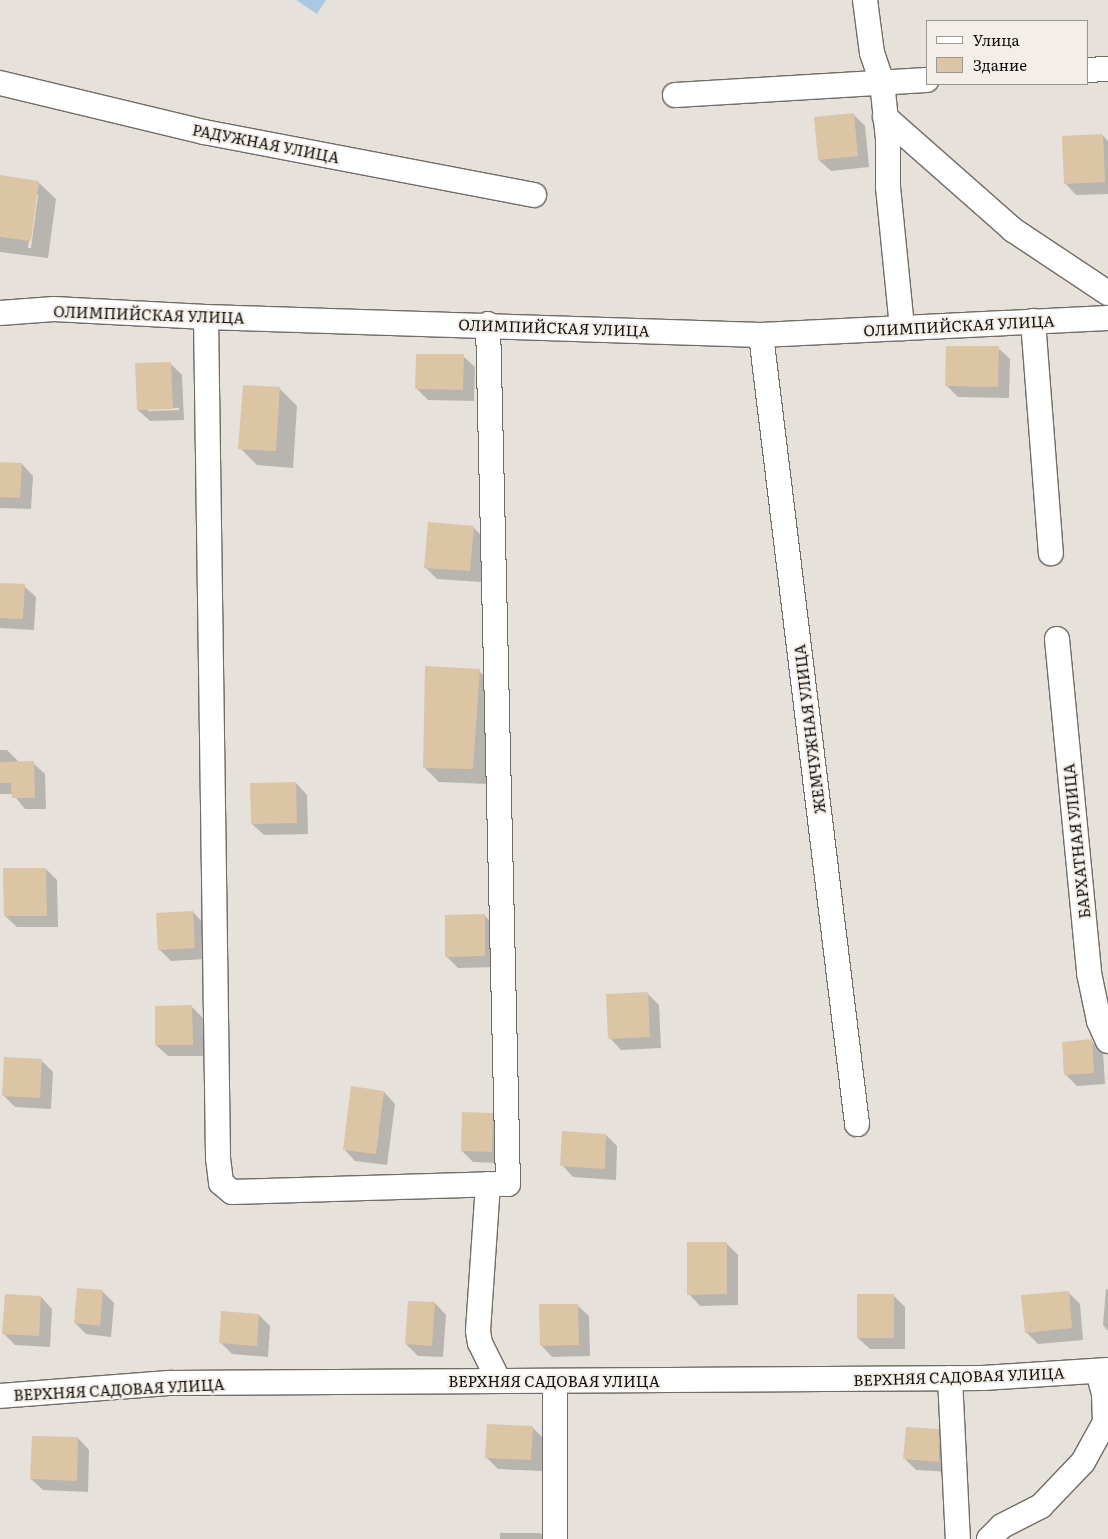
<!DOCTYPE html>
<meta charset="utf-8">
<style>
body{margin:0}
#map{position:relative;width:1108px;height:1539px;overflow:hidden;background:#e7e1db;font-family:Literata,serif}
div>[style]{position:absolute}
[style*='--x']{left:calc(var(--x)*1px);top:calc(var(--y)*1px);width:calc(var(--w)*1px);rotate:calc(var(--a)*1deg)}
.water>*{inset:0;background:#aac8e3}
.shadow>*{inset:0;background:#0003}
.building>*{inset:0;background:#dbc5a5}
.roads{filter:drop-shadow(1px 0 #726c67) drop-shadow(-1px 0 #726c67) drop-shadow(0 1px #726c67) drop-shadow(0 -1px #726c67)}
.street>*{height:24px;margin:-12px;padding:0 12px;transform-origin:12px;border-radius:12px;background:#fff}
span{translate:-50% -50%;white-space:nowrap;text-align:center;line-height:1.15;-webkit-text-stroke:4px #f4eee8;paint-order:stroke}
.street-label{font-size:15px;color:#110f0d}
.legend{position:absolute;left:926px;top:20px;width:162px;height:65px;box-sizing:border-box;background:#f4eee8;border:1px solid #999590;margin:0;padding:6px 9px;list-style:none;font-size:15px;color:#110f0d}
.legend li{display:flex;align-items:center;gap:10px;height:25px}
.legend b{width:25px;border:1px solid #999590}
</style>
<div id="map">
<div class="water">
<div style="clip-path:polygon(296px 0,326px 0,317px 14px)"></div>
</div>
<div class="shadow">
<div style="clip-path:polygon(853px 114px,865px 126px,869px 167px,831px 171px,819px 160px)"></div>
<div style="clip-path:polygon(1103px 136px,1108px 141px,1108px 194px,1076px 195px,1065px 183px)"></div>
<div style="clip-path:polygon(evenodd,0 177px,38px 182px,56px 199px,48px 258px,0 252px,0 177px,36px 195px,38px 195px,31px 248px,28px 248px,36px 195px)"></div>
<div style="clip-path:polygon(998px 348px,1010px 359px,1009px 398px,958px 397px,947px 386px)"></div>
<div style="clip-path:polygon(463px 356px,475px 367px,474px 401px,428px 400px,417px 389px)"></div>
<div style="clip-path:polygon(evenodd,170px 363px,182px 375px,184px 420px,150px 421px,138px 410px,170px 363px,179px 408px,179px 410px,148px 411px,148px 409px,179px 408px)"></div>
<div style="clip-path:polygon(279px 388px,297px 406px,293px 468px,257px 465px,240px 448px)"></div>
<div style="clip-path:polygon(0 463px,22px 464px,33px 476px,31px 509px,0 508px)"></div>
<div style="clip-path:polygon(473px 527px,485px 539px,481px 582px,437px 579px,425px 567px)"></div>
<div style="clip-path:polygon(0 584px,24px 586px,36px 597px,34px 630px,0 628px)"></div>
<div style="clip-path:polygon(479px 671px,494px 686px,488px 784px,439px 782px,424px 767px)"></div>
<div style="clip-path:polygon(0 750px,7px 750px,19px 762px,33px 763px,45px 774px,46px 809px,25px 809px,13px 794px,0 794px)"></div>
<div style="clip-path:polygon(296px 783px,307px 795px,308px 834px,264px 835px,252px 824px)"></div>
<div style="clip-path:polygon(46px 869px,57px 880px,58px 927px,17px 927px,5px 916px)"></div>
<div style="clip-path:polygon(193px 912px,204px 924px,206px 959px,171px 961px,159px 949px)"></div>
<div style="clip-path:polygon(484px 915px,496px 927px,496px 967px,458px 968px,446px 956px)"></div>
<div style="clip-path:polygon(648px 994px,659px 1005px,661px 1048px,621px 1050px,610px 1038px)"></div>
<div style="clip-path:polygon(192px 1007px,203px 1018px,203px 1056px,168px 1056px,156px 1045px)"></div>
<div style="clip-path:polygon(1091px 1041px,1103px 1052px,1105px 1084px,1077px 1086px,1066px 1075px)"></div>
<div style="clip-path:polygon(41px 1060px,53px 1072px,51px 1109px,15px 1107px,4px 1096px)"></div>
<div style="clip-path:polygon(384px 1092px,395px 1104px,387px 1165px,355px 1161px,344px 1149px)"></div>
<div style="clip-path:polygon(492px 1114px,504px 1126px,503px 1163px,473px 1162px,462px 1151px)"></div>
<div style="clip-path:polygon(606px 1135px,617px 1146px,616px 1180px,573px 1177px,562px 1165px)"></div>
<div style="clip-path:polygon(726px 1243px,738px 1255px,738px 1305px,700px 1306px,689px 1294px)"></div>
<div style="clip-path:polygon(1106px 1289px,1108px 1290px,1108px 1331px,1103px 1325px)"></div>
<div style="clip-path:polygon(103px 1292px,114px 1303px,111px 1337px,86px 1334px,75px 1323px)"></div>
<div style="clip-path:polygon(1068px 1292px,1080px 1304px,1083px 1340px,1038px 1344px,1026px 1332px)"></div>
<div style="clip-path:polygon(893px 1295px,905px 1307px,905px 1349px,870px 1349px,858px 1338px)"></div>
<div style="clip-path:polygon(41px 1297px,52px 1309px,50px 1347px,15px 1345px,4px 1334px)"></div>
<div style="clip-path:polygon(435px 1303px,446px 1315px,443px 1357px,418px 1356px,406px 1344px)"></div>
<div style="clip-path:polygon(577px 1305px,589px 1316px,590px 1356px,552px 1357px,541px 1345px)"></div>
<div style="clip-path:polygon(259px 1315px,270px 1326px,268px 1357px,232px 1354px,220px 1342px)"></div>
<div style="clip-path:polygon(532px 1427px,544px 1439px,542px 1471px,498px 1469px,486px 1457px)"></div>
<div style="clip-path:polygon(938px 1431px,950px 1442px,950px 1472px,916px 1470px,904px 1458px)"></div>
<div style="clip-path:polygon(78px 1438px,89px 1450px,88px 1492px,43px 1490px,31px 1479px)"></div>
<div style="clip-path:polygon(500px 1533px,540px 1533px,547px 1539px,500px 1539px)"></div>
</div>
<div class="building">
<div style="clip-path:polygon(854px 113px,858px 156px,818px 160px,814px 117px)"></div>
<div style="clip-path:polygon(1103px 134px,1105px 182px,1064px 184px,1062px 136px)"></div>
<div style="clip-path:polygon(0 175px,39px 181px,31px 241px,0 237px)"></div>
<div style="clip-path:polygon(946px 346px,999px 346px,998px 387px,945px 386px)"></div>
<div style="clip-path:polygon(416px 354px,464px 354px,463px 390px,415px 389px)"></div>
<div style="clip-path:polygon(171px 362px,173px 409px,137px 410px,135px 363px)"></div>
<div style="clip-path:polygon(243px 385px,280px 387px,276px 451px,238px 449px)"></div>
<div style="clip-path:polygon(0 462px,22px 463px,20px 498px,0 497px)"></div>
<div style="clip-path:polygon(428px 522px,474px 526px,470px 571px,424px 568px)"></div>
<div style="clip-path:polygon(0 583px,25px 584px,23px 619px,0 618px)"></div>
<div style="clip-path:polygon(425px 666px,480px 669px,473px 769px,423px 768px)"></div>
<div style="clip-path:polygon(34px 761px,35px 798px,12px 798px,11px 783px,0 783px,0 762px)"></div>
<div style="clip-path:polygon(296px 782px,297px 823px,251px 824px,250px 783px)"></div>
<div style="clip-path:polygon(3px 868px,46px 868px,47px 916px,4px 916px)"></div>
<div style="clip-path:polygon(193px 911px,195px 948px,158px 950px,156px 913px)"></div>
<div style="clip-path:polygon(485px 914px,485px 956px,445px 957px,445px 915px)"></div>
<div style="clip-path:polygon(648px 992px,650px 1037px,608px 1039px,606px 994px)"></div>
<div style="clip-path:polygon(192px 1005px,193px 1045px,155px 1045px,155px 1006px)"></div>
<div style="clip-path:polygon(1092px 1039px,1094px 1073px,1064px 1075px,1062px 1042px)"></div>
<div style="clip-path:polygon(4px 1057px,42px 1059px,40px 1098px,2px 1096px)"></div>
<div style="clip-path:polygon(351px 1086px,384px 1091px,376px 1154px,343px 1150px)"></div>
<div style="clip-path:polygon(462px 1112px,493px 1113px,492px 1152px,461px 1151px)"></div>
<div style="clip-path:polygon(562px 1131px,606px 1134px,605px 1169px,560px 1166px)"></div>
<div style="clip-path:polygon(687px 1242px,727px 1242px,727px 1294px,687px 1295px)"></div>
<div style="clip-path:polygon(77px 1288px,103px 1290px,100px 1326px,74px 1323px)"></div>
<div style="clip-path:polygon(1069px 1291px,1072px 1328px,1025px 1333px,1021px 1295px)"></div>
<div style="clip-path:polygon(5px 1294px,41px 1296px,39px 1336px,2px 1334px)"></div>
<div style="clip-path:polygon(857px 1294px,894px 1294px,894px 1338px,857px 1338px)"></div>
<div style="clip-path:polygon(408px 1301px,435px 1302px,432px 1346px,405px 1344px)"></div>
<div style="clip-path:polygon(539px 1304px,578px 1304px,579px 1345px,540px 1346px)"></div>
<div style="clip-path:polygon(221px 1311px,259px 1314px,257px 1346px,219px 1343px)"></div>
<div style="clip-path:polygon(487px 1424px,533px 1426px,531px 1460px,485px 1458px)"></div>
<div style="clip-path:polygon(906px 1427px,939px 1429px,939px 1462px,903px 1459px)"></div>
<div style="clip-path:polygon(32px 1436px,78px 1437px,77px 1481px,30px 1479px)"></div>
</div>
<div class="roads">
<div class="street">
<div style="--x:865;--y:0;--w:53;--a:82.5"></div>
<div style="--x:872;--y:53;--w:31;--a:71"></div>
<div style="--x:882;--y:82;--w:57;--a:84"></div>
<div style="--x:888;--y:139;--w:48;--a:90"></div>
<div style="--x:888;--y:187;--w:142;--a:84.3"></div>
<div style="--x:1087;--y:70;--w:21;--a:-3"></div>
<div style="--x:0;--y:83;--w:210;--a:13.5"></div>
<div style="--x:204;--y:132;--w:336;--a:10.8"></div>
<div style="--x:675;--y:95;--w:252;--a:-3.4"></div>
<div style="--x:885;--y:117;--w:171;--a:41.4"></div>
<div style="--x:1013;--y:230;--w:114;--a:33.6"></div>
<div style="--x:0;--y:313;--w:54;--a:-4.2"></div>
<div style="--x:54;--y:309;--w:152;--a:3"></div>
<div style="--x:206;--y:317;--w:555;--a:1.86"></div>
<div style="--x:761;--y:335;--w:347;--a:-2.8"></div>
<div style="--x:206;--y:317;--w:841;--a:89.18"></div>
<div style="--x:218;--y:1158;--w:25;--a:83"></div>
<div style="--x:221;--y:1183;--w:14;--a:39"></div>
<div style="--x:232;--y:1192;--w:276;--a:-1.7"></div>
<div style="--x:508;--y:1184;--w:860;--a:-91.33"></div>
<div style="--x:1033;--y:321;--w:233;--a:85.6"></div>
<div style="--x:761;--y:335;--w:795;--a:83.06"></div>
<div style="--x:1057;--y:639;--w:336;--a:84.5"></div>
<div style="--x:1089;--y:973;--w:49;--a:78.2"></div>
<div style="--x:1099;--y:1021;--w:22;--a:66"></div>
<div style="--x:488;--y:1184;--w:147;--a:93.9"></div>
<div style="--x:478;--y:1331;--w:12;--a:81"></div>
<div style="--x:480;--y:1343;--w:42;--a:63.4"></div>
<div style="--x:950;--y:1378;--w:161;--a:87.2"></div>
<div style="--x:555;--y:1381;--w:158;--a:90"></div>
<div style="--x:0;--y:1396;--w:170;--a:-4.4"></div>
<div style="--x:170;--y:1383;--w:813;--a:-0.35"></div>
<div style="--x:983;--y:1378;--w:125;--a:-3.7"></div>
<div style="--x:989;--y:1539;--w:18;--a:-45"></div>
<div style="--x:1002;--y:1526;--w:44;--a:-27.1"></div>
<div style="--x:1041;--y:1506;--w:61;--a:-46.3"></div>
<div style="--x:1083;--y:1462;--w:46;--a:-61.2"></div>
<div style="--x:1105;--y:1422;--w:28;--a:-92"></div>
<div style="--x:1104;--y:1394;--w:24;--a:-105"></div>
</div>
</div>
<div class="street-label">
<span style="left:266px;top:143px;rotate:11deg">РАДУЖНАЯ УЛИЦА</span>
<span style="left:149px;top:314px;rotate:2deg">ОЛИМПИЙСКАЯ УЛИЦА</span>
<span style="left:959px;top:325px;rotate:-3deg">ОЛИМПИЙСКАЯ УЛИЦА</span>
<span style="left:554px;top:327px;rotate:2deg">ОЛИМПИЙСКАЯ УЛИЦА</span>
<span style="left:809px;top:729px;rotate:-97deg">ЖЕМЧУЖНАЯ УЛИЦА</span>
<span style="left:1076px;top:841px;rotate:-96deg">БАРХАТНАЯ УЛИЦА</span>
<span style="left:959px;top:1376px;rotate:-2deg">ВЕРХНЯЯ САДОВАЯ УЛИЦА</span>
<span style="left:554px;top:1381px">ВЕРХНЯЯ САДОВАЯ УЛИЦА</span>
<span style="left:119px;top:1389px;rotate:-3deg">ВЕРХНЯЯ САДОВАЯ УЛИЦА</span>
</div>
<ul class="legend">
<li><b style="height:6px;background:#fff"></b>Улица</li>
<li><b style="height:14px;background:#dbc5a5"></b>Здание</li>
</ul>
</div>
